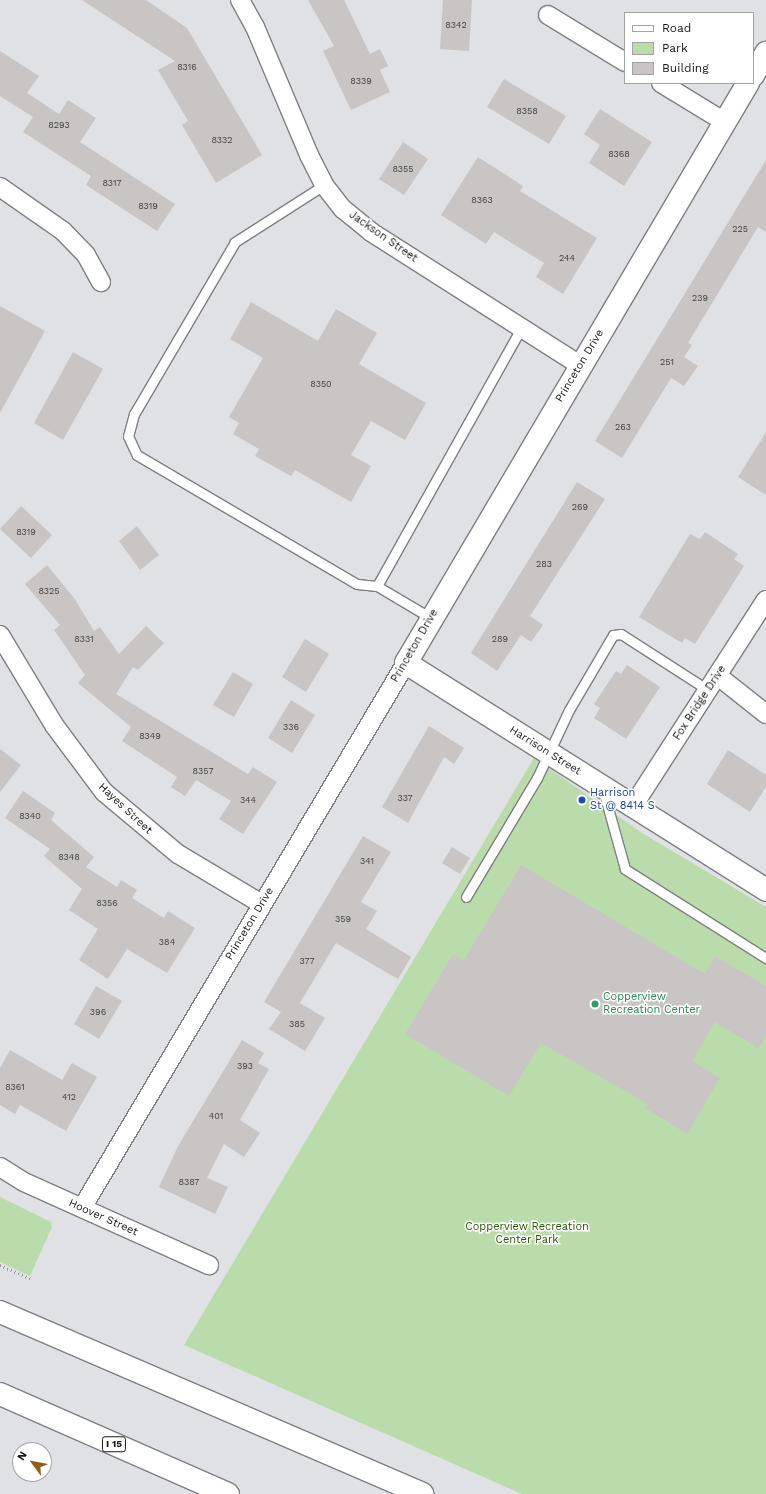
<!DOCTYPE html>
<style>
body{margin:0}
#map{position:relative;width:766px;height:1494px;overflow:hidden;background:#dfe1e4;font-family:"Work Sans",sans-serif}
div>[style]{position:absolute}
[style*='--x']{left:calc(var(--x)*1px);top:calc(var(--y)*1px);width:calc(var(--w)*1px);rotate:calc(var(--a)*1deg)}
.green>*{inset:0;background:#badcab}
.building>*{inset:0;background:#c8c5c4}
.path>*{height:2.5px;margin-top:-1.25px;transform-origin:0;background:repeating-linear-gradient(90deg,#939496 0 1px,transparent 0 4px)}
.roads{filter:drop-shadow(1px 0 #7d7f81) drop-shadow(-1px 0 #7d7f81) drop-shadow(0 1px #7d7f81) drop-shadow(0 -1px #7d7f81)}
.service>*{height:9px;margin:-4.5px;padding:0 4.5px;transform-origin:4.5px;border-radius:4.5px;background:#fff}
.minor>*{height:18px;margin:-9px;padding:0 9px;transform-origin:9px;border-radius:9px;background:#fff}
.tertiary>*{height:22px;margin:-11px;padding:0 11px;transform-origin:11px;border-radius:11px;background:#fff}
.motorway>*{height:22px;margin:-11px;padding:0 11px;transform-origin:11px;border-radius:11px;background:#fff}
.dots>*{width:11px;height:11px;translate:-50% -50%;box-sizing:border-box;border:2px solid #fff;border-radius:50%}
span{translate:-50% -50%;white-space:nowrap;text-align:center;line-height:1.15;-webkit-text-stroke:3px #fff;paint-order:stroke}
.number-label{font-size:9px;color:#434343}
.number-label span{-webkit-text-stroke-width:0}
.shield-label span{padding:1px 3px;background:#fff;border:1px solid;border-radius:3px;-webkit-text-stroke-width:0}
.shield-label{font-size:10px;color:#171818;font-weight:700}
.street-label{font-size:11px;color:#171818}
.transit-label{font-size:11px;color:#164399}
.left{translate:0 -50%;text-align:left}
.leisure-label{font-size:11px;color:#27864d}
.park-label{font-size:11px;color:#235400}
.legend{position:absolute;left:624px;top:12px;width:130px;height:72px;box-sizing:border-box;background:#fff;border:1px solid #a2a3a3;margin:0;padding:5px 7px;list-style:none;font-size:12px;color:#171818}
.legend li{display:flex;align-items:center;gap:8px;height:20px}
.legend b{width:20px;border:1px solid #a2a3a3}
.north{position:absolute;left:12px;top:1442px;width:40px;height:40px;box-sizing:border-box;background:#fff;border:1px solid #a2a3a3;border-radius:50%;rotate:302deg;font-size:11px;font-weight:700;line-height:16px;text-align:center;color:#171818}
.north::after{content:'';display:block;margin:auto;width:14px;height:18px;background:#965a1b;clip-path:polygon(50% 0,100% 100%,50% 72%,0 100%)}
</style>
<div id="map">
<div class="green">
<div style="clip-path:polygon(534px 758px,642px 833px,766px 907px,766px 1494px,522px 1494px,184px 1345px)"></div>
<div style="clip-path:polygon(0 1197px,51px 1222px,52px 1227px,30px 1276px,0 1262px)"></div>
</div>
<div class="building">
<div style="clip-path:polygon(82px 0,146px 0,187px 28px,262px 155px,216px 183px,182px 125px,188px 121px,158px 70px,175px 61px)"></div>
<div style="clip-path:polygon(308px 0,344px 0,370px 54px,380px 49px,388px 66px,380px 70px,390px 92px,351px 110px,323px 51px,334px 46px)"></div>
<div style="clip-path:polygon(443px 0,472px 0,469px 51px,440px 49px)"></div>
<div style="clip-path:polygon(0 51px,39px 76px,27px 93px,59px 114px,68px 100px,96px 118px,80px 142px,175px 204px,157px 231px,86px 185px,91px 176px,23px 132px,33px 117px,0 96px)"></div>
<div style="clip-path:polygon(504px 79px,566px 116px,549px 144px,487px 107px)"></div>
<div style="clip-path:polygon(600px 109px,652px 142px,624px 186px,589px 163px,600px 145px,584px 134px)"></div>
<div style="clip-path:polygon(403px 142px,428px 159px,404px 195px,379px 179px)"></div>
<div style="clip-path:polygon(478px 157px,523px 186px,520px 191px,597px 238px,563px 294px,536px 277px,544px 263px,494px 232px,486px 244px,441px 215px)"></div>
<div style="clip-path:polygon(766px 160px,766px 232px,758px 227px,688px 343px,692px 345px,684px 357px,698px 366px,684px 386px,671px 378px,622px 458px,595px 441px)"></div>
<div style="clip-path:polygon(251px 302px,318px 341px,336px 309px,377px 333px,359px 364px,426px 403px,405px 440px,371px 421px,351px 455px,371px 466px,351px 502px,295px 470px,291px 476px,255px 456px,259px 449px,233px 434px,239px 423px,229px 417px,263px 358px,230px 339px)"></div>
<div style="clip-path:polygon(0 306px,45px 331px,0 413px)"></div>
<div style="clip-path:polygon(73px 352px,103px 369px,63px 440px,34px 423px)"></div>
<div style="clip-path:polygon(766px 432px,766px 495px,738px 477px)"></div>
<div style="clip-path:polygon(577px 482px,605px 499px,530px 616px,543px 625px,531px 642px,521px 635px,497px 671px,471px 653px)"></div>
<div style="clip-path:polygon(21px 506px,52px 535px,31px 558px,0 529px)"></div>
<div style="clip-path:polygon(137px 526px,159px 555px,140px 570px,119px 541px)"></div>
<div style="clip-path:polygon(705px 532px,738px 554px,734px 559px,744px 566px,695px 644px,685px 638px,682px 643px,639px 617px,690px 534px,700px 539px)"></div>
<div style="clip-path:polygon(47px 565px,74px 598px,94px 631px,100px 627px,119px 654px,146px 626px,164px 643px,138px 670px,133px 667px,116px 694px,248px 774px,253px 767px,277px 782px,243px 834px,219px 819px,231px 801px,196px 780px,185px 796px,171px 787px,177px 777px,122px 741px,131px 727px,78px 683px,85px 675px,54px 630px,60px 625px,25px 584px)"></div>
<div style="clip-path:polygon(305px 639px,329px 654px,306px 692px,282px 677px)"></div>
<div style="clip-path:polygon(627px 665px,660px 687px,626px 739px,594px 718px,600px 708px,594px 704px,616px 671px,621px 674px)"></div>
<div style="clip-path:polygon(233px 672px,253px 684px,234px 717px,213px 705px)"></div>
<div style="clip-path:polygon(291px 700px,315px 715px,292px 753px,268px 738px)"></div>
<div style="clip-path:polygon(429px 726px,464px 748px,454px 764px,444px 757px,408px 823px,382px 807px)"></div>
<div style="clip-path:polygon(0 749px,21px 765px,0 792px)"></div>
<div style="clip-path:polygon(728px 750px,766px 775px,766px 787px,750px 812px,707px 784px)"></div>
<div style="clip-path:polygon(23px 791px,55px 813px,51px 820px,94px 857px,86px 867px,117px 887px,121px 880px,137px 890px,132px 898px,164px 918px,168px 911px,195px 928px,167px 973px,127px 949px,108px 979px,79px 960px,98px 929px,69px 910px,82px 889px,44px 856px,50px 849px,5px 818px)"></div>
<div style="clip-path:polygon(363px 836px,391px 852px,361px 902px,377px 911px,366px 929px,411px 957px,398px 979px,336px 943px,300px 1003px,325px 1018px,305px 1051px,269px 1029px,281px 1012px,264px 1002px)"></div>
<div style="clip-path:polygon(452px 847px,470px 858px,460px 874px,442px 863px)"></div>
<div style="clip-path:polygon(521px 865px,705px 974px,715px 956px,766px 986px,766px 1035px,758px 1048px,715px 1022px,692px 1061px,720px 1078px,687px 1134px,645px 1108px,648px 1104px,541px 1043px,509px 1096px,405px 1034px,453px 954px,464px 960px)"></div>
<div style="clip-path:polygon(96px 986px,122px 1001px,99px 1039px,74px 1024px)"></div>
<div style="clip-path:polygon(242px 1040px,264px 1053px,258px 1063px,269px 1069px,240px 1120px,260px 1133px,244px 1157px,224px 1144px,207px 1178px,228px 1187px,215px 1214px,159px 1187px,178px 1146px)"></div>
<div style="clip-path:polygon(10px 1050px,62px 1080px,72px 1063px,97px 1077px,66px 1131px,20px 1105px,15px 1114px,0 1105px,0 1068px)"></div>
</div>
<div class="path">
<div style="--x:0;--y:1265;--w:35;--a:24"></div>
</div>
<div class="roads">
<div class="service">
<div style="--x:324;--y:185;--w:106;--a:147.4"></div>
<div style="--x:235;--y:242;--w:199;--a:120.4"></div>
<div style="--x:134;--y:414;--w:23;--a:105"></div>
<div style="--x:128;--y:436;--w:21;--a:65"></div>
<div style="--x:137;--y:455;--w:255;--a:30.4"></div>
<div style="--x:357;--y:584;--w:20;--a:6"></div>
<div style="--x:377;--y:586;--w:297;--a:-60.8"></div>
<div style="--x:377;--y:586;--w:63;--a:30.7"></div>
<div style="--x:603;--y:790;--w:82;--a:74.4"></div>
<div style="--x:625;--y:869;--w:167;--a:32.3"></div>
<div style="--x:466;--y:897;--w:139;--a:-59.2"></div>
<div style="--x:537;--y:778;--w:75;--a:-64.8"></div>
<div style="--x:569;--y:710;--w:87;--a:-59.6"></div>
<div style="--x:613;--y:635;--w:8;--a:-7"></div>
<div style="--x:621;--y:634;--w:103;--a:32.8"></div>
</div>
<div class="minor">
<div style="--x:240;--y:0;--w:31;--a:61"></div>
<div style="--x:255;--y:27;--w:139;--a:67.1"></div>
<div style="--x:309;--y:155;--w:34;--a:63"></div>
<div style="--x:324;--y:185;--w:31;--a:52"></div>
<div style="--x:343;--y:209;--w:36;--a:39"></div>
<div style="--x:371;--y:232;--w:248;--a:32.5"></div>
<div style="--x:548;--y:15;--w:90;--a:31.4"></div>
<div style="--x:661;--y:83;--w:75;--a:31.4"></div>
<div style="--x:0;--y:187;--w:77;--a:34.9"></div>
<div style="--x:63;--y:231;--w:33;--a:46"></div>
<div style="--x:86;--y:255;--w:31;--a:61"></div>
<div style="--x:0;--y:635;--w:105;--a:59"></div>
<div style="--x:54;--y:725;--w:84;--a:53.3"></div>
<div style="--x:104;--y:792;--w:97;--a:40"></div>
<div style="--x:178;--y:854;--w:98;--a:30.8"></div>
<div style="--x:718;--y:676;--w:61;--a:38.4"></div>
<div style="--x:633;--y:806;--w:245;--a:-57.2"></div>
<div style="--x:0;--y:1167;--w:28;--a:32"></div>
<div style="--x:24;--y:1182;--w:203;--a:24.2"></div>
<div style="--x:82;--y:1208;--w:634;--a:-59.27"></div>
</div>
<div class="tertiary">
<div style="--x:753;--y:75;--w:26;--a:-59"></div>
<div style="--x:748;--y:83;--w:673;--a:120.53"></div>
<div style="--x:406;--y:663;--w:426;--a:32.2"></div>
</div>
<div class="motorway">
<div style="--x:0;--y:1312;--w:460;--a:23.3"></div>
<div style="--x:0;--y:1394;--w:249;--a:23.7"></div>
</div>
</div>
<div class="dots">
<div style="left:582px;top:800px;background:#1a4fb4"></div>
<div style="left:595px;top:1004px;background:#2e9e5b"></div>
</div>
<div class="number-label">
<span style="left:456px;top:25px">8342</span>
<span style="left:187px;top:67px">8316</span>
<span style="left:361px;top:81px">8339</span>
<span style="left:527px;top:111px">8358</span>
<span style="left:59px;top:125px">8293</span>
<span style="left:222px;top:140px">8332</span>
<span style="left:619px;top:154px">8368</span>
<span style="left:403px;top:169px">8355</span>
<span style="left:112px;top:183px">8317</span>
<span style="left:482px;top:200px">8363</span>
<span style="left:148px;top:206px">8319</span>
<span style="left:740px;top:229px">225</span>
<span style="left:567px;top:258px">244</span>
<span style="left:700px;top:298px">239</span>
<span style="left:667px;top:362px">251</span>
<span style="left:321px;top:384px">8350</span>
<span style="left:623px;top:427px">263</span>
<span style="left:580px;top:507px">269</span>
<span style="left:26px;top:532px">8319</span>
<span style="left:544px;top:564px">283</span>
<span style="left:49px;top:591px">8325</span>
<span style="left:84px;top:639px">8331</span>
<span style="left:500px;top:639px">289</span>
<span style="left:291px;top:727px">336</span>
<span style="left:150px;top:736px">8349</span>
<span style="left:203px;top:771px">8357</span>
<span style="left:405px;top:798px">337</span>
<span style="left:248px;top:800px">344</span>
<span style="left:30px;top:816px">8340</span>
<span style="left:69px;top:857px">8348</span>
<span style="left:367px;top:861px">341</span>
<span style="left:107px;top:903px">8356</span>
<span style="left:343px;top:919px">359</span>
<span style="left:167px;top:942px">384</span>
<span style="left:307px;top:961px">377</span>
<span style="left:98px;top:1012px">396</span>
<span style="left:297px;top:1024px">385</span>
<span style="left:245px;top:1066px">393</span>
<span style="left:15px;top:1087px">8361</span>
<span style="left:69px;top:1097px">412</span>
<span style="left:216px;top:1116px">401</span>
<span style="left:189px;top:1182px">8387</span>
</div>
<div class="shield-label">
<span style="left:114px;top:1444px">I 15</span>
</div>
<div class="street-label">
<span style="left:383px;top:237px;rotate:35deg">Jackson Street</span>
<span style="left:580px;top:366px;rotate:-59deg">Princeton Drive</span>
<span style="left:415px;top:646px;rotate:-60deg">Princeton Drive</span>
<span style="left:700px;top:703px;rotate:-57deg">Fox Bridge Drive</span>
<span style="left:545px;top:751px;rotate:32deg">Harrison Street</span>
<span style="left:125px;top:809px;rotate:43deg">Hayes Street</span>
<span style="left:250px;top:924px;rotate:-59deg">Princeton Drive</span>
<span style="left:103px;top:1218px;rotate:24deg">Hoover Street</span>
</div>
<div class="transit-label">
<span class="left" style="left:590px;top:800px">Harrison<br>St @ 8414 S</span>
</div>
<div class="leisure-label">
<span class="left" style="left:603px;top:1004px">Copperview<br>Recreation Center</span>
</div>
<div class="park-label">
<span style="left:527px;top:1234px">Copperview Recreation<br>Center Park</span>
</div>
<ul class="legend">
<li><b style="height:5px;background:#fff"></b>Road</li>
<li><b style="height:11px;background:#badcab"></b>Park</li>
<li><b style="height:11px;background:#c8c5c4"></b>Building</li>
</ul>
<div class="north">N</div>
</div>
